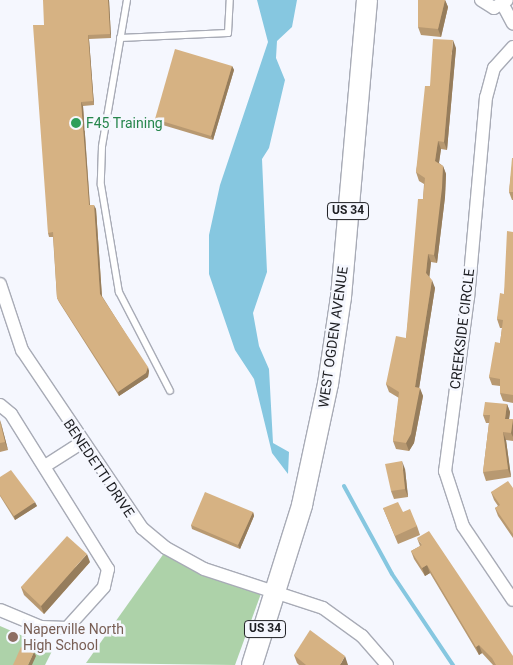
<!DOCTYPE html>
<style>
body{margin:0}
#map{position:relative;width:513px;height:665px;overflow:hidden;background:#f5f7fe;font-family:Roboto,sans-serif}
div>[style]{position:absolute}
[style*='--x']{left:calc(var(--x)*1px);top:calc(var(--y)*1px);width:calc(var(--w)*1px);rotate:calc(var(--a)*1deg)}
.green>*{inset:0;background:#add2a9}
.water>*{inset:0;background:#86c7e0}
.stream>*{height:4px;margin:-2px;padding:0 2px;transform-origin:2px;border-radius:2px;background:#86c7e0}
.roads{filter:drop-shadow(1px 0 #a8abb6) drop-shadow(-1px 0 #a8abb6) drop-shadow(0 1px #a8abb6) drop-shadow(0 -1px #a8abb6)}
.service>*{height:6px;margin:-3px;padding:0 3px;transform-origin:3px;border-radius:3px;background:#fff}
.minor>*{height:12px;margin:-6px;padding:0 6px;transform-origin:6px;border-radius:6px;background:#fff}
.primary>*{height:20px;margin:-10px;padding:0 10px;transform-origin:10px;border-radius:10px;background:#fff}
.wall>*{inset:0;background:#b89971}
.shaded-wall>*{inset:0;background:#967d5c}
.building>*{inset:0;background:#d6b283}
.dots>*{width:14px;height:14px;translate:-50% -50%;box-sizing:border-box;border:2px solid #f5f7fe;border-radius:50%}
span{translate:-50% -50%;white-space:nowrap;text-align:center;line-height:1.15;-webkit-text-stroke:5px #f5f7fe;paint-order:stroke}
.shield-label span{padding:1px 4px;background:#f5f7fe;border:1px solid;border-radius:4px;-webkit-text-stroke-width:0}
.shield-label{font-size:12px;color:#1d1e22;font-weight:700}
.leisure-label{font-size:14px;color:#27864d}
.left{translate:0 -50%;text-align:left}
.street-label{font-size:14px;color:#1d1e22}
.education-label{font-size:14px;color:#785e54}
</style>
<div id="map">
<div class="green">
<div style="clip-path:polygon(167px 549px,263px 588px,235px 665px,86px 663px)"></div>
<div style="clip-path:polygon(0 626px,53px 649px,45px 665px,0 665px)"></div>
</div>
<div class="water">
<div style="clip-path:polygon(257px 0,297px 0,292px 27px,277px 41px,276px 58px,285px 80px,269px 148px,262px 159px,267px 272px,253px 313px,259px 346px,269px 369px,273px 443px,289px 452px,288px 474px,272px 453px,254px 379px,235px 350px,209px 274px,209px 235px,220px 185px,268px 42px)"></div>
</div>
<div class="stream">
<div style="--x:344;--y:486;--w:100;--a:61.4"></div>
<div style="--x:392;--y:574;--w:110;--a:56.2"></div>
</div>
<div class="roads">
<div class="service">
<div style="--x:127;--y:0;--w:149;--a:99.7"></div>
<div style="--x:102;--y:147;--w:38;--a:92"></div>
<div style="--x:101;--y:185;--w:109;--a:80.5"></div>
<div style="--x:119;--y:292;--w:111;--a:62.7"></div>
<div style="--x:120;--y:38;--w:108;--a:-2.7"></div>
<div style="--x:228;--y:33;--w:33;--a:-87"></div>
</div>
<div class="minor">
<div style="--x:481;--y:0;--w:15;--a:32"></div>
<div style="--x:494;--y:8;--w:15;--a:-32"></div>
<div style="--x:503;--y:5;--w:21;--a:62"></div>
<div style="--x:513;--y:47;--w:28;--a:132"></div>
<div style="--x:494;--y:68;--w:30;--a:105"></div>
<div style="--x:486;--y:97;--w:201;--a:95.1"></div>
<div style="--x:468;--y:297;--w:176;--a:97.5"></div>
<div style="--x:445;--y:471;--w:58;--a:71.9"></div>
<div style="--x:463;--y:526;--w:89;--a:56"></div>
<div style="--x:0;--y:284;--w:70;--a:71.6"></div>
<div style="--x:22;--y:350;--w:215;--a:56"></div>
<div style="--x:142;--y:528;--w:31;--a:40"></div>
<div style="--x:166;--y:548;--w:43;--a:28.9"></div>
<div style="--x:204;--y:569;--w:125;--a:18.1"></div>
<div style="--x:323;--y:608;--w:48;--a:35.7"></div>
<div style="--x:362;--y:636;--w:38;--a:49"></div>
<div style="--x:0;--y:405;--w:14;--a:39"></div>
<div style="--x:11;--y:414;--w:183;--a:58"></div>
<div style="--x:108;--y:569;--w:18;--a:103"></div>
<div style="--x:104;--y:587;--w:55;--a:132.1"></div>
<div style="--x:67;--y:628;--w:26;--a:-178"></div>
<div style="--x:41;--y:627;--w:44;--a:-157.5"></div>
<div style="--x:45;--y:466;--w:43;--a:-32.6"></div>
</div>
<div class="primary">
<div style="--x:252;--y:665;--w:168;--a:-72.6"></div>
<div style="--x:302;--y:505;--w:124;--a:-77.9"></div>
<div style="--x:328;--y:384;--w:88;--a:-81.5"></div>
<div style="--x:341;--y:297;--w:298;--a:-85"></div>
</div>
</div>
<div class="wall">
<div style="clip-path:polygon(109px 0,111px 38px,89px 39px,94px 105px,83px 106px,90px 205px,96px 209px,102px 296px,149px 371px,148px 377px,119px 396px,59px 302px,57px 298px,53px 237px,49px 237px,48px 233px,44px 25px)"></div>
<div style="clip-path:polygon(418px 0,445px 0,448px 7px,441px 37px,421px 35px,418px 27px)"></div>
<div style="clip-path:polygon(456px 48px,447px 150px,441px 149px,439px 163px,443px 166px,446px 174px,445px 197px,437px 263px,431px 262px,429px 277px,435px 288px,419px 388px,423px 396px,414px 443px,409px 451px,396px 449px,393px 441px,399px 398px,389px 392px,386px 384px,406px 338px,423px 199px,424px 184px,419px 181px,416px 172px,430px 86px)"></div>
<div style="clip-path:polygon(232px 66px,234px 70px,213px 140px,156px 123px,155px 119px)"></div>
<div style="clip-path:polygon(513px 158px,513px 200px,512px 200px,509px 192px)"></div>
<div style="clip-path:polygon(513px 232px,513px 403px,503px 401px,500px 393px,500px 386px,492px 385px,489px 377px,500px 343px,502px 328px,500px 328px,497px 319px,504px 294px)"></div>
<div style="clip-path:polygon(507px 404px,510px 412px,509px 419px,513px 420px,513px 441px,506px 440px,511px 477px,486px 481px,483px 472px,489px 423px,486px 423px,483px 415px)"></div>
<div style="clip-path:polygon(0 420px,8px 450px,0 452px)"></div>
<div style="clip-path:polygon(405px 469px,408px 497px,394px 499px,391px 491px)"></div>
<div style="clip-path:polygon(0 477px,37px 506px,15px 520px,0 496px)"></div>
<div style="clip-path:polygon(513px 488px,513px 538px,498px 516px,495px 508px,498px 506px,494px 500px,491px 492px)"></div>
<div style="clip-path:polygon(383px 508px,403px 512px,417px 526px,420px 535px,398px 544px)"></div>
<div style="clip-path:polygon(253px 512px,254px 516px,240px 549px,192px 529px,191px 525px)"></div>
<div style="clip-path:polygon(417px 538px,513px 665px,493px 665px,482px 653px,479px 655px,430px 573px,425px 576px,414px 559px,411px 551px,420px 546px)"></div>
<div style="clip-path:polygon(90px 562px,44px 614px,24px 595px,21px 587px)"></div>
<div style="clip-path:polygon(294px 655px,348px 665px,299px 665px,297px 663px)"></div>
</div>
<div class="shaded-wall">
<div style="clip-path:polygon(108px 0,109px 0,111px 38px,110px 34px)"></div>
<div style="clip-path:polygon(445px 0,448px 7px,441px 37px,438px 29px)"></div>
<div style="clip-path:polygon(88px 35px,89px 39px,94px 105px,93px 101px)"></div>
<div style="clip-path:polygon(453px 40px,456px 48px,447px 150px,444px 142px)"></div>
<div style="clip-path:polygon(232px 66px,234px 70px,213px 140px,211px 136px)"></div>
<div style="clip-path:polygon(81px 102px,83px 106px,90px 209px,89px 205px)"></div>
<div style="clip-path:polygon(438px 141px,441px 149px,438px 169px,435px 161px)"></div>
<div style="clip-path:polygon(443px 166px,446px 174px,445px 197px,437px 263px,434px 255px)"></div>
<div style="clip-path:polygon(94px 205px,96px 209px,102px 298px,100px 294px)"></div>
<div style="clip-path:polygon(428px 254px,431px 262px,429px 281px,426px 273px)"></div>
<div style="clip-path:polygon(432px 280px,435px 288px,418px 395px,415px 387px)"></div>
<div style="clip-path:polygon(148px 367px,149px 371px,148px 377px,119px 396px,118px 392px)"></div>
<div style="clip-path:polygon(420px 388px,423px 396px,414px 443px,409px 451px,406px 443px)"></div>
<div style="clip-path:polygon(507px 404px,510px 412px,508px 427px,505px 419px)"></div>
<div style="clip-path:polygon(513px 419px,513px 437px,511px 433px)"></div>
<div style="clip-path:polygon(0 420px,1px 423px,8px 450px,5px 442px)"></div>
<div style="clip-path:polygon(503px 432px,506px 440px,511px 477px,508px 469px)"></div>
<div style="clip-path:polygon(402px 461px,405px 469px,408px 497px,405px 489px)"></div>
<div style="clip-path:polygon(35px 502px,37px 506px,15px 520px,14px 516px)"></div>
<div style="clip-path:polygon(253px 512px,254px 516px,240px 549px,238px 545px)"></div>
<div style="clip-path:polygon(87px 554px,90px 562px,44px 614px,41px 606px)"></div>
<div style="clip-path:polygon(427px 565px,430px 573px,425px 576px,422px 568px)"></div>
<div style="clip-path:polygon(479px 645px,482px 653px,479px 655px,476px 647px)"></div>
<div style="clip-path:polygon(34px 652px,36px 656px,32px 665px,28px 665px)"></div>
<div style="clip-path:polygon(345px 656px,348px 665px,340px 665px)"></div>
</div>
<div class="building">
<div style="clip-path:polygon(43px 0,108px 0,110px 34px,88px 35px,93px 101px,81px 102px,89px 205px,94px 205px,100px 294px,148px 367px,146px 373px,118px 392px,57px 298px,53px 232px,48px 233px,33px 25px,44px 25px)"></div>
<div style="clip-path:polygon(418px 0,445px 0,438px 29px,418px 27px)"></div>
<div style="clip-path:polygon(433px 39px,453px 40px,444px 142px,438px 141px,435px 161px,443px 166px,442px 188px,434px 255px,428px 254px,426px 273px,432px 280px,415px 387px,420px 388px,411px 434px,406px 443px,393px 441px,399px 392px,386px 384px,396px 336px,406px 338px,418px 199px,423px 199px,425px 178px,416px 172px,425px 86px,430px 86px)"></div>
<div style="clip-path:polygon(175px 49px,232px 66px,211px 136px,155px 119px)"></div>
<div style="clip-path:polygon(512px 158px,513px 158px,513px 192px,509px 192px)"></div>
<div style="clip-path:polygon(507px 231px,513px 232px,513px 395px,500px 393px,500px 379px,489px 377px,495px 342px,500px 343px,503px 320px,497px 319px,500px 293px,504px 294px)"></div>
<div style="clip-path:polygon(485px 402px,507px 404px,505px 419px,513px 419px,511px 433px,503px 432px,508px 469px,483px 472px,490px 415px,483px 415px)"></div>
<div style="clip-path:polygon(0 422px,5px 442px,0 443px)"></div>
<div style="clip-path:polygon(402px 461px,405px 489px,391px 491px,385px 464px)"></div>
<div style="clip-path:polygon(11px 470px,35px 502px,14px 516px,0 495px,0 477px)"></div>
<div style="clip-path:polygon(508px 481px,513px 488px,513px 534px,495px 508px,500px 505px,491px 492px)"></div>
<div style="clip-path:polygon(205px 492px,253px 512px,238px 545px,191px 525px)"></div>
<div style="clip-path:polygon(398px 502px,403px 512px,410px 509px,417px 526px,395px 536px,383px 508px)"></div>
<div style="clip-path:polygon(429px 531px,513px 656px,513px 665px,496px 665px,492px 658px,479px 645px,476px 647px,427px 565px,422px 568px,411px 551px,422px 545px,417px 538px)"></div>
<div style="clip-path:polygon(67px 536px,87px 554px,41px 606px,21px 587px)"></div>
<div style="clip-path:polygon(310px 630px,345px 656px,340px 665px,306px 665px,294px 655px)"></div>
<div style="clip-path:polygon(21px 647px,34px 652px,28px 665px,13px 665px)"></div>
</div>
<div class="dots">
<div style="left:76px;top:123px;background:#2e9e5b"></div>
<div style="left:13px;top:637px;background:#8d6e63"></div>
</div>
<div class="shield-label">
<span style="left:348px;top:211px">US 34</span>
<span style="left:265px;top:629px">US 34</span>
</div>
<div class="leisure-label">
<span class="left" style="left:86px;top:123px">F45 Training</span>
</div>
<div class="street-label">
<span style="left:462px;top:329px;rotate:-83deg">CREEKSIDE CIRCLE</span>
<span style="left:333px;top:337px;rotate:-82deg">WEST OGDEN AVENUE</span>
<span style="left:99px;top:468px;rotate:56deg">BENEDETTI DRIVE</span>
</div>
<div class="education-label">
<span class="left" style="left:23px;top:637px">Naperville North<br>High School</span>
</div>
</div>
